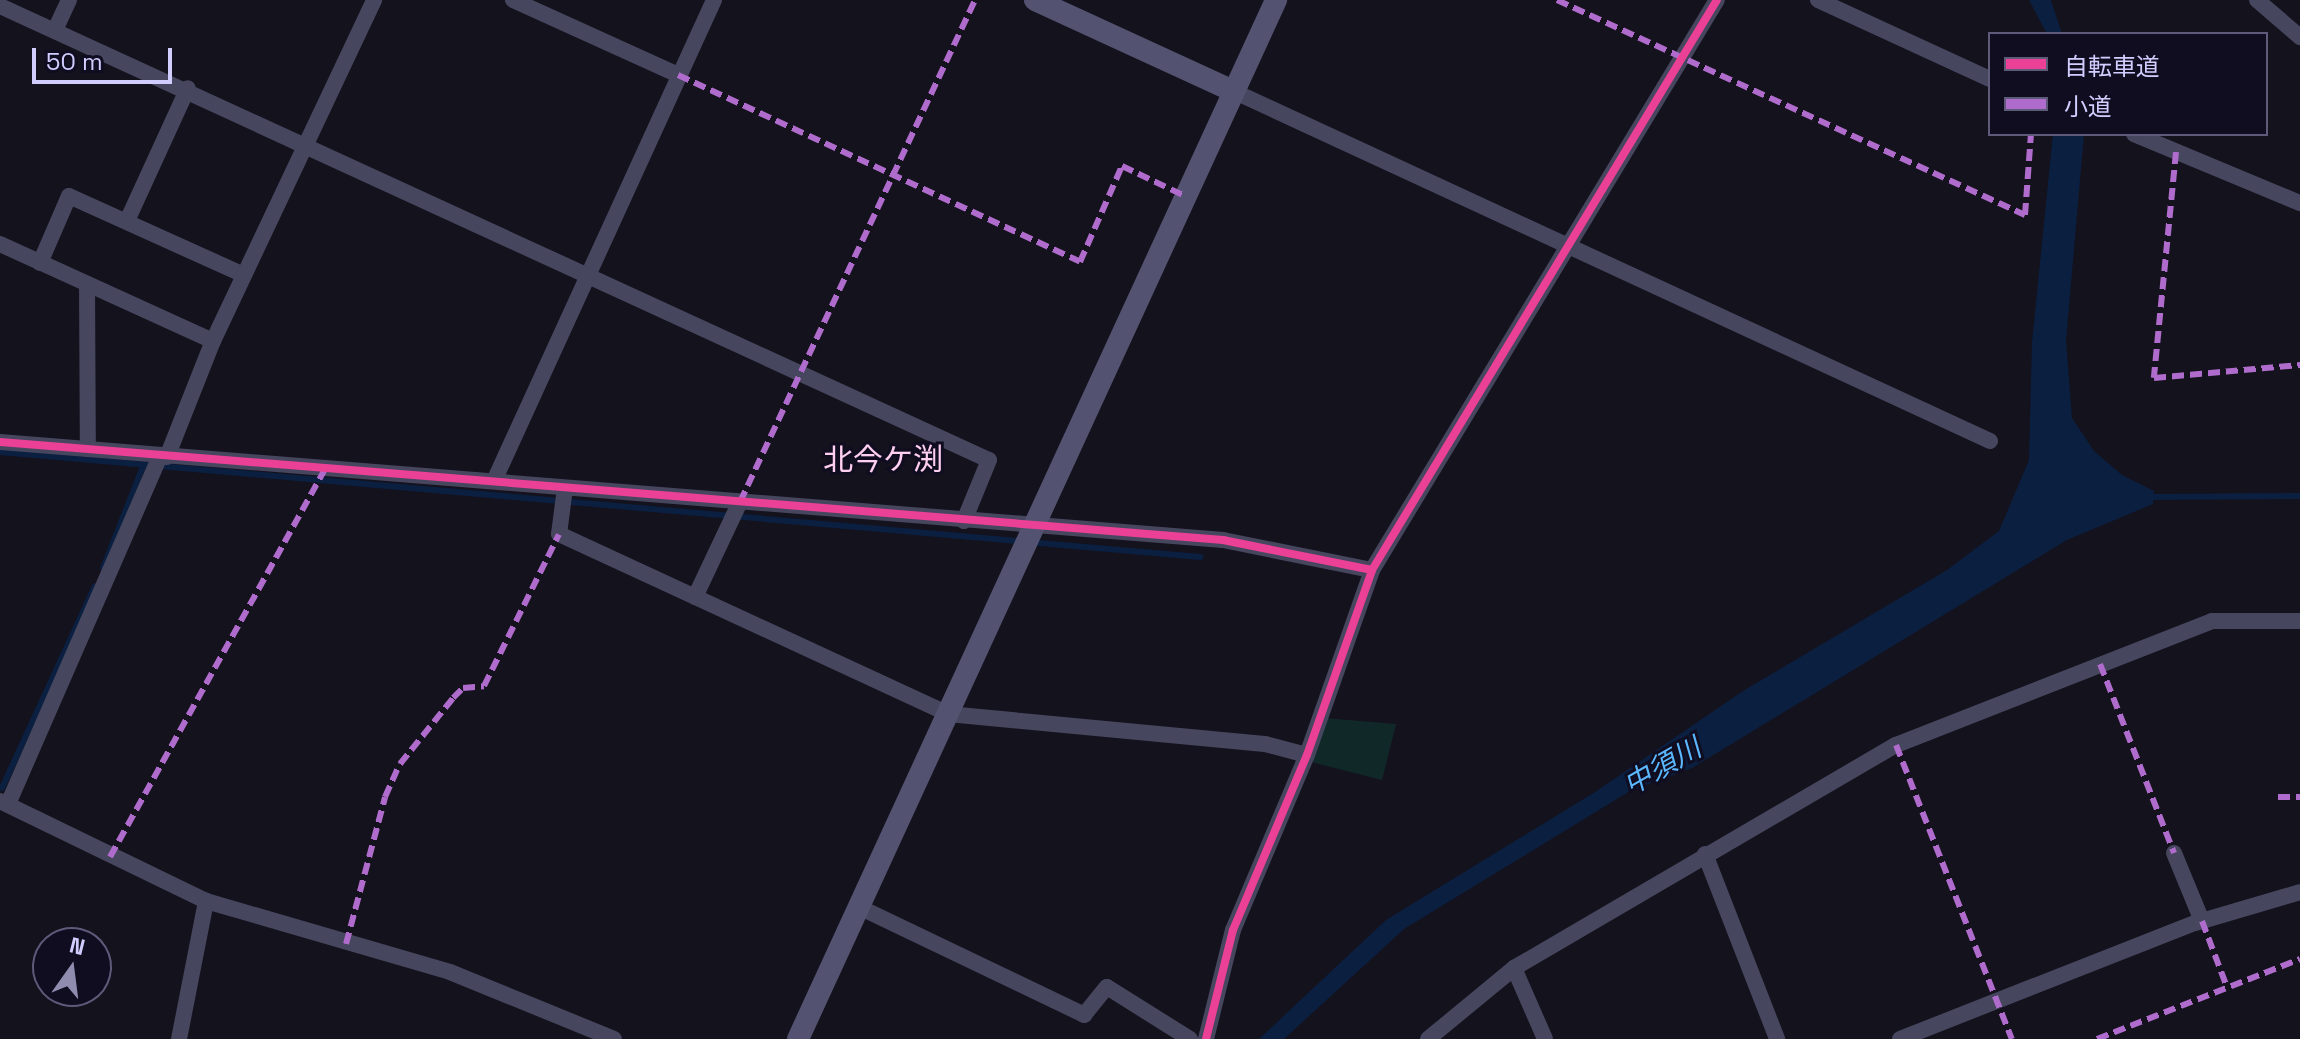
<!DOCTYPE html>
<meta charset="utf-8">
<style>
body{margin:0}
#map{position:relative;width:2300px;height:1039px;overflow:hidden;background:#14121d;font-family:"Space Grotesk","Noto Sans JP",sans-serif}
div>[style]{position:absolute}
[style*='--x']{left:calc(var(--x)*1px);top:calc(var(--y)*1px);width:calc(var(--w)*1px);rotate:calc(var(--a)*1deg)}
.green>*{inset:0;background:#102828}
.water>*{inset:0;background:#0b1f40}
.stream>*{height:6px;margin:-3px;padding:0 3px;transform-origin:3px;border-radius:3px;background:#0b1f40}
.street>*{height:16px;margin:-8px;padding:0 8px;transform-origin:8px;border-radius:8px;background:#46465e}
.secondary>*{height:22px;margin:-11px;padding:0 11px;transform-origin:11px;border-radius:11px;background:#535371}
.quiet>*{height:6px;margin-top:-3px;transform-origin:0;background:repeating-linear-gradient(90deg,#b06ccc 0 12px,transparent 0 18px)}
.cycleway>*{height:8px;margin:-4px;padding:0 4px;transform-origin:4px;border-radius:4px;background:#ea4096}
span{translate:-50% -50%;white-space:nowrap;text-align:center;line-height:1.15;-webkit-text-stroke:6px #100d21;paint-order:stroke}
.water-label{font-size:28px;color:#5bb8ff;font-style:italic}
.quarter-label{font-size:30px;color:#ffcfef}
.legend{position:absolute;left:1988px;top:32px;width:280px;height:104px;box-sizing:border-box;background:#100d21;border:2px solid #5d5a7a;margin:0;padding:10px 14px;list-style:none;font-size:24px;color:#d1cdff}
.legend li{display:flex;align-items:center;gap:16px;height:40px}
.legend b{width:40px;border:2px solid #5d5a7a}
.north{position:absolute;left:32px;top:927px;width:80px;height:80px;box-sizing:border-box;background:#100d21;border:2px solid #5d5a7a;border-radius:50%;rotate:14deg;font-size:22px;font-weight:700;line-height:32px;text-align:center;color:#d1cdff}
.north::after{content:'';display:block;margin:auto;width:28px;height:36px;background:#8f8cb0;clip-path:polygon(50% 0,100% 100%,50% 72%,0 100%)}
.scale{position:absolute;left:32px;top:48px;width:140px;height:36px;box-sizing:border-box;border:4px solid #d1cdff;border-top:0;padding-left:10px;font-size:24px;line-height:28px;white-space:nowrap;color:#d1cdff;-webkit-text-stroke:6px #100d21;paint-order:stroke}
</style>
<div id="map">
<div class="green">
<div style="clip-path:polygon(1325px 718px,1396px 724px,1382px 780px,1311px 762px)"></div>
</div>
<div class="water">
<div style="clip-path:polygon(2029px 0,2051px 0,2062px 34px,2047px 34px)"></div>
<div style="clip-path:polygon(2053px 134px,2084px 134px,2066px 341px,2072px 418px,2094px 451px,2122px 475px,2154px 491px,2153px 504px,2067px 540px,1692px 768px,1630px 791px,1404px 929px,1284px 1039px,1259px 1039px,1386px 920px,1595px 792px,1743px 691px,1947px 570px,1999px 531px,2029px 460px,2032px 342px)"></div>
</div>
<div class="stream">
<div style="--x:0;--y:452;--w:1205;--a:5"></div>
<div style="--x:2148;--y:497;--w:152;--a:-0.4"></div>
<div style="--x:103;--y:568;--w:112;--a:-68.5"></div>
<div style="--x:2;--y:788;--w:222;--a:-65.3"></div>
</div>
<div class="street">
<div style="--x:513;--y:0;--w:181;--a:24.4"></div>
<div style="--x:1818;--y:0;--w:189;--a:24.7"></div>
<div style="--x:2257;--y:0;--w:57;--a:40.7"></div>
<div style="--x:0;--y:6;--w:1088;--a:24.66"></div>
<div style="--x:989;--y:460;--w:66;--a:112.3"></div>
<div style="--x:55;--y:30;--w:33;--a:-65"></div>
<div style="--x:1233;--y:91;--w:834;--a:24.81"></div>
<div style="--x:2134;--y:134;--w:180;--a:22.6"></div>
<div style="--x:127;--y:221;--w:146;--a:-65.4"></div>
<div style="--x:0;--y:244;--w:234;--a:24.5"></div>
<div style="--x:40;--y:263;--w:73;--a:-66.6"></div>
<div style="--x:69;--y:196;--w:192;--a:24.3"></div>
<div style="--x:87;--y:284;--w:165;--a:89.7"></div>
<div style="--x:0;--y:442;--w:1227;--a:4.58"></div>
<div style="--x:1223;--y:540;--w:152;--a:11.4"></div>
<div style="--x:167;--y:457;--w:125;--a:-68.4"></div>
<div style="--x:213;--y:341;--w:377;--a:-64.7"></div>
<div style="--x:494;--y:481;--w:529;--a:-65.42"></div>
<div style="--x:565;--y:488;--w:46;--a:97.4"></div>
<div style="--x:559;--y:534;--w:429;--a:24.8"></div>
<div style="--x:948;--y:714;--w:318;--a:5.4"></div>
<div style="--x:1265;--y:744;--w:43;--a:14.7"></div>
<div style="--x:695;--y:597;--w:105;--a:-64.7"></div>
<div style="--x:0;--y:801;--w:229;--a:25.9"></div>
<div style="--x:206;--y:901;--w:254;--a:16.2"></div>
<div style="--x:450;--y:972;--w:177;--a:22.2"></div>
<div style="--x:8;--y:804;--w:380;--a:-66.4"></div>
<div style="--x:2174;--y:853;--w:74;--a:67.6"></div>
<div style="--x:1705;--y:854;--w:199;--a:68.7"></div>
<div style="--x:859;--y:907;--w:250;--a:25.6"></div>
<div style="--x:1084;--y:1015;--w:36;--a:-51"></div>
<div style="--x:1107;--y:987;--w:98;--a:32.1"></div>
<div style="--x:1514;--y:968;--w:77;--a:66.4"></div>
<div style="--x:179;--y:1039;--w:141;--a:-78.9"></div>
<div style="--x:1206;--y:1039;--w:112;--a:-76.1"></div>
<div style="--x:1233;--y:930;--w:190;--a:-67.1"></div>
<div style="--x:1307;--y:755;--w:196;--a:-70.6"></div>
<div style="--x:1372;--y:570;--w:666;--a:-58.82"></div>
<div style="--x:1428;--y:1039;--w:112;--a:-39.5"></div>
<div style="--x:1514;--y:968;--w:442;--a:-30.3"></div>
<div style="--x:1896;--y:745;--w:339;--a:-21.4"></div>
<div style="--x:2212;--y:621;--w:88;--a:0"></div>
<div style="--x:1900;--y:1039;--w:317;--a:-21.5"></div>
<div style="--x:2195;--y:923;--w:109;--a:-16.4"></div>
</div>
<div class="secondary">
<div style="--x:1035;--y:0;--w:218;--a:24.7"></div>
<div style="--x:798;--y:1039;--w:1144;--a:-65.29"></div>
</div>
<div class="quiet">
<div style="--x:1557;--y:0;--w:515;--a:24.67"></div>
<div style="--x:2025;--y:215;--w:81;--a:-85.8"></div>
<div style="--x:678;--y:75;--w:443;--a:24.9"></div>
<div style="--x:1080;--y:262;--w:105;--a:-66.4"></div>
<div style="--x:1122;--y:166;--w:70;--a:25.5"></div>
<div style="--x:2176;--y:152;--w:227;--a:95.6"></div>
<div style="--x:2154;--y:378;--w:147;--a:-5.1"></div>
<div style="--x:740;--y:502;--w:554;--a:-64.91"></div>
<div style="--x:2100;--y:664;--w:203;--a:68.6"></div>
<div style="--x:1896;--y:745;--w:316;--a:68.5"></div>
<div style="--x:2278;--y:797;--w:22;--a:0"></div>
<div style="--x:110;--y:857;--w:444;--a:-61"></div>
<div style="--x:2202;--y:921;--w:71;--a:69.3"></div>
<div style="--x:346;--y:944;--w:152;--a:-75.1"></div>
<div style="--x:385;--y:797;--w:36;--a:-66"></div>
<div style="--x:400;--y:764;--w:85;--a:-51.2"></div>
<div style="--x:453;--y:698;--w:14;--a:-45"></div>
<div style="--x:463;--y:688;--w:21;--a:-5"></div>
<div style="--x:484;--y:686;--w:169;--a:-63.7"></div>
<div style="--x:2097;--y:1039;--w:218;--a:-21.5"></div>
</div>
<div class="cycleway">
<div style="--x:0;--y:442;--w:1227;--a:4.58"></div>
<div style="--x:1223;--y:540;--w:152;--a:11.4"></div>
<div style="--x:1206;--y:1039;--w:112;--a:-76.1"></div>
<div style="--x:1233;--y:930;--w:190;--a:-67.1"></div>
<div style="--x:1307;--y:755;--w:196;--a:-70.6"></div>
<div style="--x:1372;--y:570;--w:666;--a:-58.82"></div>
</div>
<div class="water-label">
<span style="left:1662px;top:766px;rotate:-30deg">中須川</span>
</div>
<div class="quarter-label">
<span style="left:883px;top:460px">北今ケ渕</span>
</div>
<ul class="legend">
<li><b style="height:10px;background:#ea4096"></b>自転車道</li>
<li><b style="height:10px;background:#b06ccc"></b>小道</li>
</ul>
<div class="north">N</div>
<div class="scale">50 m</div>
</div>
